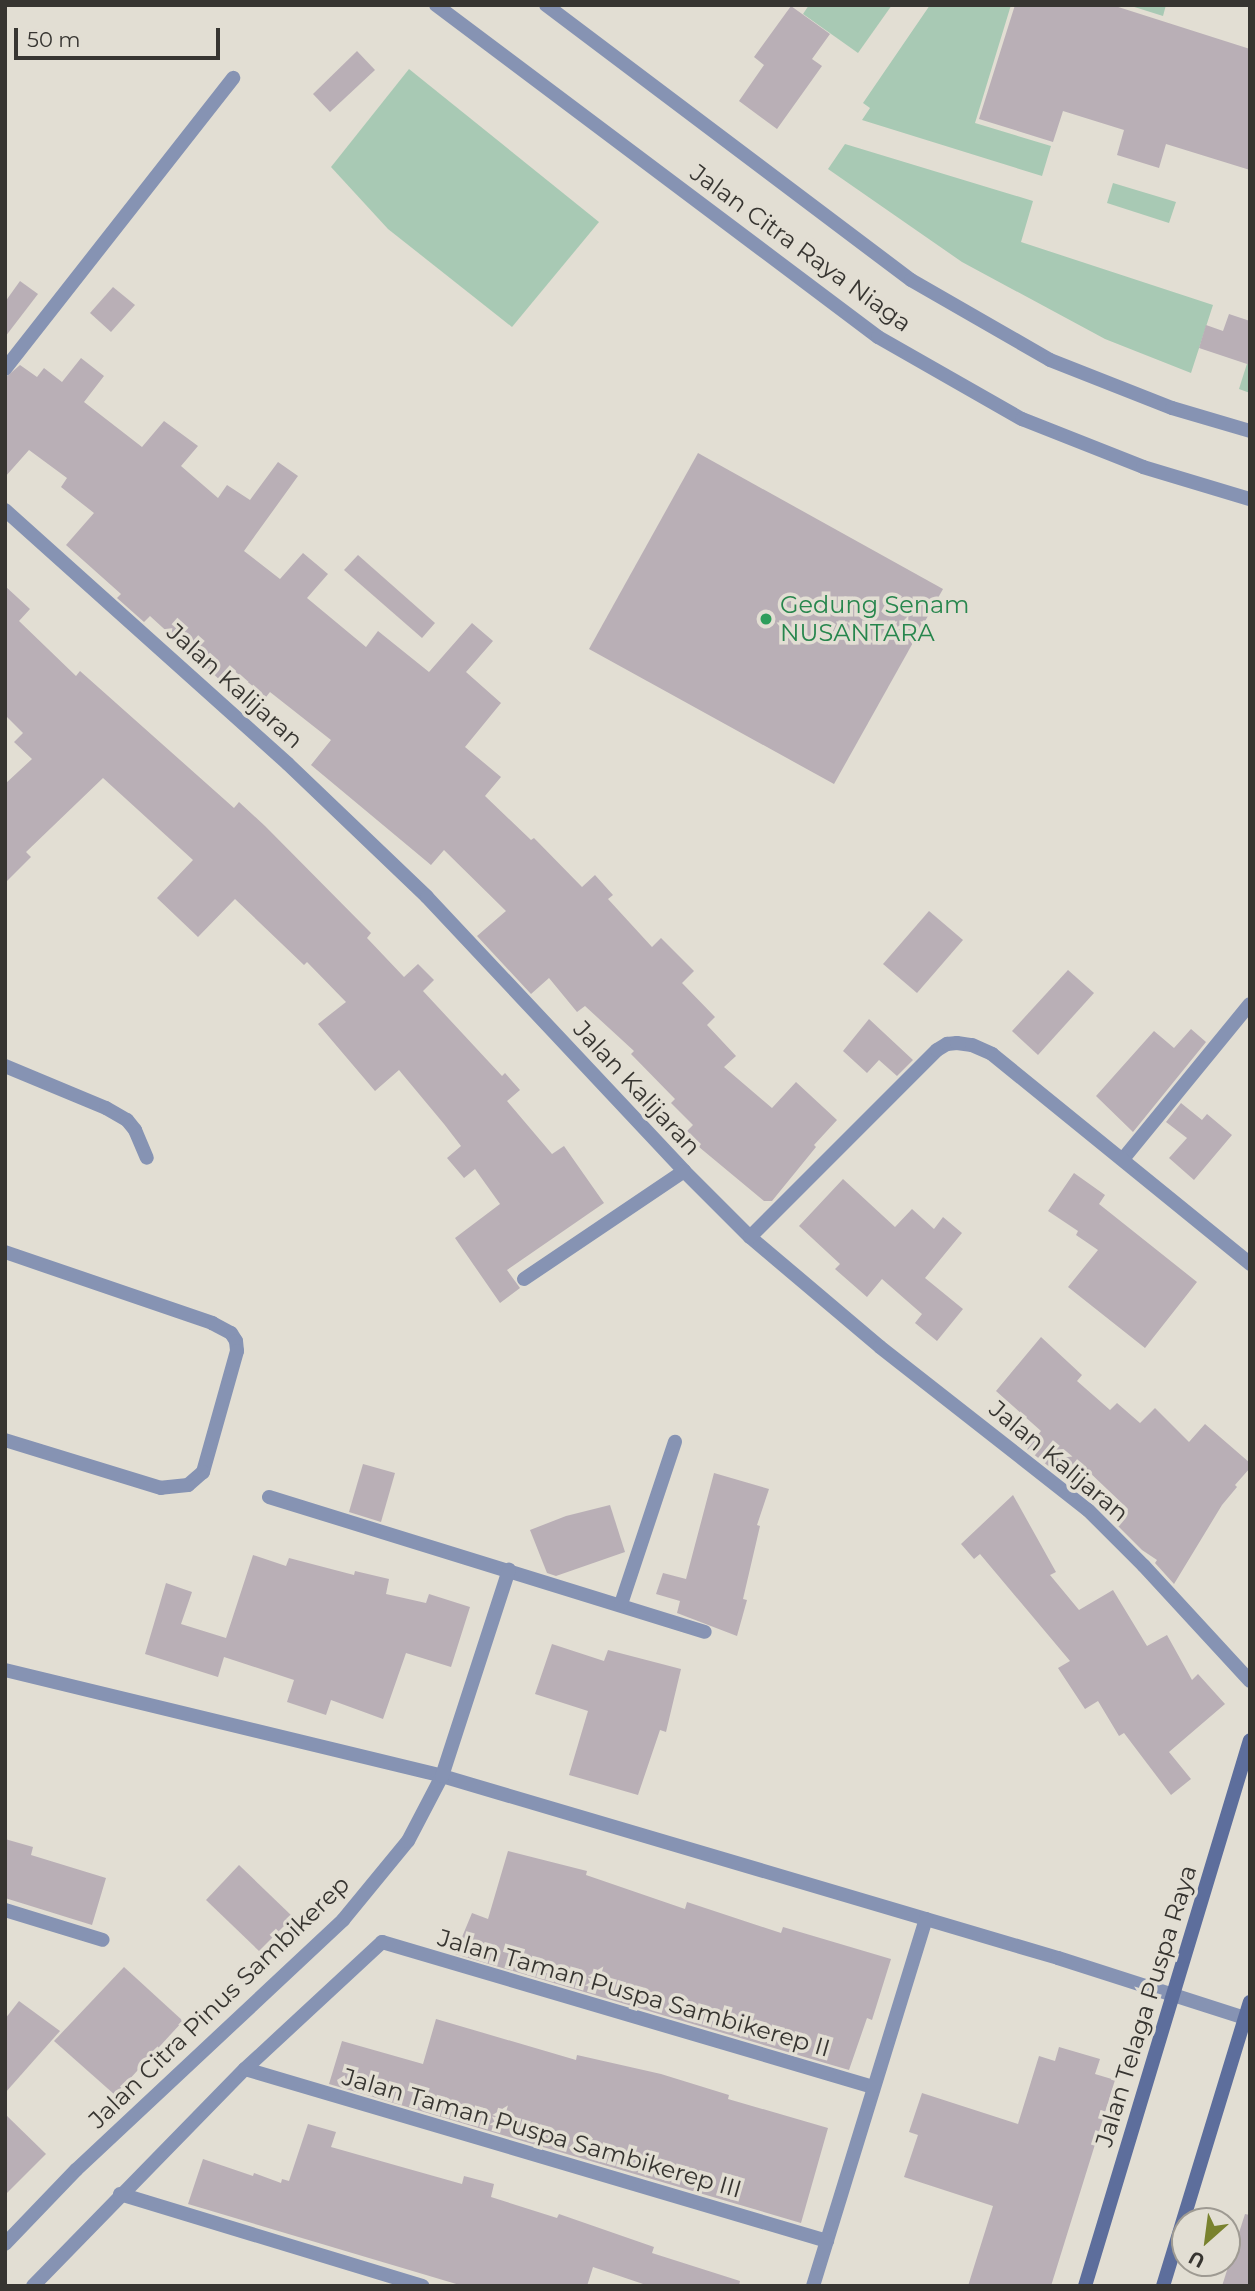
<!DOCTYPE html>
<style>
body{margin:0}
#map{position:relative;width:1255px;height:2291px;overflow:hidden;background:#e2ded3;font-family:Montserrat,sans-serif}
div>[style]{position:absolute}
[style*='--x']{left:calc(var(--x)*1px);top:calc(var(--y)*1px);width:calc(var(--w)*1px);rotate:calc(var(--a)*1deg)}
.green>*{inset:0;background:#a8c9b4}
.building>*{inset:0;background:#b9afb6}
.minor>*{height:14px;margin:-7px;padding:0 7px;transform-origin:7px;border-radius:7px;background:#8693b3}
.tertiary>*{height:14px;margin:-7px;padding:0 7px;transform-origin:7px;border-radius:7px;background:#8693b3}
.secondary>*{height:14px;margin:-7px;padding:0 7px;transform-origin:7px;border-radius:7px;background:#5d6e9c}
.dots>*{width:19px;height:19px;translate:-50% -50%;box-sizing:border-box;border:4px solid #e2ded3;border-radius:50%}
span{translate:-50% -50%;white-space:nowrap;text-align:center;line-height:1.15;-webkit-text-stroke:7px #e2ded3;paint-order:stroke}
.street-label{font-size:24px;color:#373531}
.leisure-label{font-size:24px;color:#27864d}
.left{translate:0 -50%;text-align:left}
.frame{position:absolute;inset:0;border:7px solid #373531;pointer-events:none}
.north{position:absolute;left:1171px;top:2207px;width:70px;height:70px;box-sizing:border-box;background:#e2ded3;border:2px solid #9e9a92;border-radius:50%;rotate:208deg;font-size:19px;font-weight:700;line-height:28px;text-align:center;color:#373531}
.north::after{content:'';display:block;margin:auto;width:24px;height:32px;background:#79822e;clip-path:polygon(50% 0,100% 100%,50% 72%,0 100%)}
.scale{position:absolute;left:14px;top:28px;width:206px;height:32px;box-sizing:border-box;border:4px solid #373531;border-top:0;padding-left:9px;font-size:21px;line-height:24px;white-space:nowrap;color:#373531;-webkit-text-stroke:5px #e2ded3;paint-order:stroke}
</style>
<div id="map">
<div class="green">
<div style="clip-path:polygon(809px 5px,892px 5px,858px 53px,803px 14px)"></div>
<div style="clip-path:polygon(930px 5px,1011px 5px,975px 123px,1051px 146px,1042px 176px,862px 120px,870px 108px,863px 103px)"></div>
<div style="clip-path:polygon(1128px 5px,1166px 5px,1163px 16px)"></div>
<div style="clip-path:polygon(409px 69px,599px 222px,512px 327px,388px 229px,331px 167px)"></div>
<div style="clip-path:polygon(845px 144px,1033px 201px,1021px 242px,1213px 305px,1191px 373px,1105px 339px,962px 262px,828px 169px)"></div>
<div style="clip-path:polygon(1113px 183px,1176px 202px,1169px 223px,1107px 203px)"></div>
<div style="clip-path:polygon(1250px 354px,1250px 393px,1239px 389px)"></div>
</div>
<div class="building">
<div style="clip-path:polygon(1015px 5px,1112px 5px,1250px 49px,1250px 170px,1166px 144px,1159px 168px,1117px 155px,1124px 130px,1063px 111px,1053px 142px,979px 119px)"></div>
<div style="clip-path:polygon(791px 6px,830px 34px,812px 59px,822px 66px,777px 129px,739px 101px,764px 65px,754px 57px)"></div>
<div style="clip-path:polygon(357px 51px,375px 70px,330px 112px,313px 94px)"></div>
<div style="clip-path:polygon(20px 281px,38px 294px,5px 337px,5px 302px)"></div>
<div style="clip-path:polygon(113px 287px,135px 305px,111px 332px,90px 313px)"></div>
<div style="clip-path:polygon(1229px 314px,1250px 321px,1250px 365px,1199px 348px,1206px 325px,1223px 331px)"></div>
<div style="clip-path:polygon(81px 358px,104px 376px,84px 402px,142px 447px,164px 421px,198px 446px,181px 466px,218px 498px,227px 485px,250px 500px,278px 462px,298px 476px,244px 551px,280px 579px,303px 553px,328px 574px,307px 598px,366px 647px,378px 631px,429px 672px,472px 623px,493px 641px,466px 672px,501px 703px,465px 747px,501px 777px,485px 796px,531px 840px,534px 838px,582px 887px,595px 875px,613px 895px,608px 899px,652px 947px,661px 938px,694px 971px,682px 983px,715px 1017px,707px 1025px,736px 1056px,724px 1067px,772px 1108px,796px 1082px,837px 1120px,814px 1145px,816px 1147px,772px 1201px,764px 1201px,699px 1147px,701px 1144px,687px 1131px,693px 1125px,671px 1103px,675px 1099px,631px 1054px,634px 1051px,585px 1006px,577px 1012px,549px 978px,531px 994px,477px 936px,506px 911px,444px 850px,431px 865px,311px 765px,331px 740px,270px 692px,266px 697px,232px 669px,221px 681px,150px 616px,144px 622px,117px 598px,121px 594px,66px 545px,94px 513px,61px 487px,67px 478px,29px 450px,5px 477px,5px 378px,20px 365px,37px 377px,44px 368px,62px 382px)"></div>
<div style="clip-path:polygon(698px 453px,943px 589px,834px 784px,589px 649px)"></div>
<div style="clip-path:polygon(358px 555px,435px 623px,422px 638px,344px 570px)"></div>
<div style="clip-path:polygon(5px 586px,30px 609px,19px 621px,76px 676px,80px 671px,234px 808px,239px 802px,265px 826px,371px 933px,367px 938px,404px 977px,418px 964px,434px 980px,423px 991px,502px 1076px,505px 1073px,520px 1090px,507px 1101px,552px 1154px,564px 1146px,604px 1203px,507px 1270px,520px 1288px,500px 1303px,455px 1238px,500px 1204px,475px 1169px,464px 1178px,447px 1158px,461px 1146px,444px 1124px,399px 1070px,375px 1091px,318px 1024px,346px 1002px,307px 962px,304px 965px,235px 899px,198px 937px,157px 898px,193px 860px,103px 778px,26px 852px,31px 857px,5px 883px,5px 784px,32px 759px,14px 742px,23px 733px,5px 715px)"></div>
<div style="clip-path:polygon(929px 911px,963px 940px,917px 993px,883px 964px)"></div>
<div style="clip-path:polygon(1068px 970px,1094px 993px,1038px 1055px,1012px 1031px)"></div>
<div style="clip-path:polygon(869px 1019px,913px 1060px,897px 1076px,879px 1060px,867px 1073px,843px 1051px)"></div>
<div style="clip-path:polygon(1191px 1029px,1206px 1042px,1133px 1132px,1096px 1096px,1154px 1031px,1174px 1048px)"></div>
<div style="clip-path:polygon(1181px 1103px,1202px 1120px,1207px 1114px,1232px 1135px,1194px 1180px,1169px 1158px,1187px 1138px,1166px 1122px)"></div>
<div style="clip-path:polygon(1074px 1173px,1105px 1195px,1099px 1204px,1197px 1282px,1145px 1348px,1068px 1287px,1098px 1250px,1076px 1235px,1078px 1231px,1048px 1211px)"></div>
<div style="clip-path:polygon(843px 1179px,895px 1227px,912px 1209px,934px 1229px,943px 1217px,962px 1233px,925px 1278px,963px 1309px,937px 1341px,915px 1323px,922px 1314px,882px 1279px,867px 1297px,835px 1269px,840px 1264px,799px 1226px)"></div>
<div style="clip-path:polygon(1041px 1337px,1082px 1375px,1077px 1381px,1110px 1410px,1117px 1403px,1140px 1423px,1155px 1408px,1189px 1442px,1205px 1424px,1250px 1463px,1250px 1468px,1235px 1485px,1237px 1487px,1222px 1505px,1174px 1584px,1155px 1563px,1157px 1560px,1142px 1550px,1118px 1526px,1128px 1509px,1086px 1469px,1072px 1485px,1027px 1449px,1041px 1431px,996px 1391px)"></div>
<div style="clip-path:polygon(363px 1464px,395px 1473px,381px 1522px,349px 1512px)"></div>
<div style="clip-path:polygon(714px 1473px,769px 1489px,757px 1525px,760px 1526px,743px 1599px,747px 1600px,737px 1636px,677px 1613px,680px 1601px,656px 1594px,663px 1573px,686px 1579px)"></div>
<div style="clip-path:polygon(1013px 1495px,1056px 1572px,1050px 1575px,1079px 1610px,1113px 1590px,1147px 1646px,1167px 1635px,1192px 1680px,1198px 1674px,1225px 1704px,1169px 1752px,1191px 1779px,1171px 1795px,1124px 1733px,1119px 1736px,1098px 1701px,1085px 1709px,1058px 1668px,1070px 1661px,980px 1554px,974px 1559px,961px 1544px)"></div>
<div style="clip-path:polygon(610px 1505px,625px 1552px,556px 1576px,547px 1573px,530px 1530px,566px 1516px)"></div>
<div style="clip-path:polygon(253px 1555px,286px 1566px,289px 1558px,354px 1575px,355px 1571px,389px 1579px,386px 1594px,426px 1603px,429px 1594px,470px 1607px,451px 1667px,406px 1653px,383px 1719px,331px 1700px,326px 1715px,287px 1702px,294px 1680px,224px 1657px,218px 1677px,145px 1654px,166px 1583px,192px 1592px,181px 1624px,226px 1638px)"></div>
<div style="clip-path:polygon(552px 1644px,604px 1661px,608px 1650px,681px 1669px,666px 1732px,660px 1730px,638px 1795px,569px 1775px,588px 1711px,535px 1694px)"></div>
<div style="clip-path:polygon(5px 1839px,33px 1847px,31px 1855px,106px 1878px,92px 1925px,5px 1898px)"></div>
<div style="clip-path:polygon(508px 1851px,587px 1871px,586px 1875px,685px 1909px,687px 1902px,781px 1933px,783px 1927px,891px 1959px,872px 2020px,867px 2018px,849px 2070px,455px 1954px,472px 1913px,488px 1919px)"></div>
<div style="clip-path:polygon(239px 1865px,293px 1917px,259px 1951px,206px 1900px)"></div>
<div style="clip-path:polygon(124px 1967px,183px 2021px,115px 2095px,54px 2041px)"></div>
<div style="clip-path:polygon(19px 2001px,60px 2031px,5px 2093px,5px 2019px)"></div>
<div style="clip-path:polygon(436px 2019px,576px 2060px,577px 2055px,661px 2074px,729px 2095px,728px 2099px,828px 2128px,801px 2223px,329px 2084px,342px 2041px,423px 2064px)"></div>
<div style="clip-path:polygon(1059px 2047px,1100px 2059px,1095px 2074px,1115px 2080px,1051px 2286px,968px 2286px,993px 2206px,904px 2177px,918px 2135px,909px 2132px,922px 2093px,1018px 2124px,1039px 2056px,1055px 2061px)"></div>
<div style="clip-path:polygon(5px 2114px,46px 2154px,5px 2195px)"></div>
<div style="clip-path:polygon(308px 2124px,336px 2132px,331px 2147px,462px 2184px,464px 2176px,494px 2184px,491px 2197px,557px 2218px,559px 2214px,654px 2247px,652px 2253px,740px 2281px,739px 2286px,649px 2286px,593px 2267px,587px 2286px,463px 2286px,188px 2204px,203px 2159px,253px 2176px,254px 2173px,281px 2183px,282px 2179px,289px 2181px)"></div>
<div style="clip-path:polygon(1245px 2214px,1250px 2215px,1250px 2286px,1222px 2286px)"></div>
</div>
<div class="minor">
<div style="--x:5;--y:369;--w:370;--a:-51.9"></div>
<div style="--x:5;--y:510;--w:380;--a:41.9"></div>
<div style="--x:288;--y:764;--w:192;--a:43.7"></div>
<div style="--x:427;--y:897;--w:376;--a:46.8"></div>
<div style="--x:684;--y:1171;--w:93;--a:45"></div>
<div style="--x:750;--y:1237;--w:170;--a:40.2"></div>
<div style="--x:880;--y:1347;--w:264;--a:38.1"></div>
<div style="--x:1088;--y:1510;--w:79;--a:45"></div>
<div style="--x:1144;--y:1566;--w:156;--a:47.3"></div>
<div style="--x:5;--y:1066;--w:109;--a:22.6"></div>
<div style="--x:106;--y:1108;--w:24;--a:30"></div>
<div style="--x:127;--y:1120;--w:13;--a:51"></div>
<div style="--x:135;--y:1130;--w:30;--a:67"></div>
<div style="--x:1123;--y:1159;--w:200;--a:-50.7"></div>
<div style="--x:750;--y:1237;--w:264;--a:-45"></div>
<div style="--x:937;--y:1050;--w:12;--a:-31"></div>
<div style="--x:947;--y:1044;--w:10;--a:-6"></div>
<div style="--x:957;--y:1043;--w:15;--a:8"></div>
<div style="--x:972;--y:1045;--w:22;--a:24"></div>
<div style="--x:992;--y:1054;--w:333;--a:39.1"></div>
<div style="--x:5;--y:1252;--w:219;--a:18.9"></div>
<div style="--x:212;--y:1323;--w:21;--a:28"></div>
<div style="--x:231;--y:1333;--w:9;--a:58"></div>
<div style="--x:236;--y:1341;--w:10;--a:84"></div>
<div style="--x:237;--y:1351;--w:126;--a:105.7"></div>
<div style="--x:203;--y:1472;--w:20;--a:139"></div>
<div style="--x:188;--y:1485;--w:27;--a:174"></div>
<div style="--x:161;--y:1488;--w:163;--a:-162.9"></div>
<div style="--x:524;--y:1279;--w:193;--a:-34"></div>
<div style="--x:269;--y:1497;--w:456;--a:17.2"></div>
<div style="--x:621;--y:1604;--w:171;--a:-71.6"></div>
<div style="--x:5;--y:1670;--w:450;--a:13.6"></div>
<div style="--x:442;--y:1776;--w:642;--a:16.46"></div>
<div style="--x:1058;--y:1958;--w:196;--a:17.8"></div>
<div style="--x:5;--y:1910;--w:102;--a:17"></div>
<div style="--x:245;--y:2069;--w:607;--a:16.46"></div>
<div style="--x:120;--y:2194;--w:316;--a:16.9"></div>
<div style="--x:5;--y:2244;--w:103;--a:-46.2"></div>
<div style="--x:76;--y:2170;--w:366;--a:-43.1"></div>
<div style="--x:343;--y:1920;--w:102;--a:-50.6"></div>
<div style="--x:408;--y:1841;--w:73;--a:-62.4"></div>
<div style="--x:442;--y:1776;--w:217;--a:-72"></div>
<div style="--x:33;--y:2286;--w:303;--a:-45.7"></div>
<div style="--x:245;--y:2069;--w:187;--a:-42.8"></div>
<div style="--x:382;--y:1942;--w:512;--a:16.45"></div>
<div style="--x:813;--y:2286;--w:384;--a:-72.9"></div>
</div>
<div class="tertiary">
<div style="--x:436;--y:5;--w:553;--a:36.91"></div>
<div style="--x:878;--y:337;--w:166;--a:29.7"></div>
<div style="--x:1022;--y:419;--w:130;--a:21.6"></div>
<div style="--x:1143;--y:467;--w:112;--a:16.7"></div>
<div style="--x:546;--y:5;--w:457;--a:37"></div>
<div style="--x:911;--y:280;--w:160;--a:29.9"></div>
<div style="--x:1050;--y:360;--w:131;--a:21.5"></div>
<div style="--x:1172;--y:408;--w:81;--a:16.4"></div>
</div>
<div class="secondary">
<div style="--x:1085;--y:2286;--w:570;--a:-73.19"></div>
<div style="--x:1163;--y:2286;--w:297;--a:-73"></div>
</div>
<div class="dots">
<div style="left:766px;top:619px;background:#2e9e5b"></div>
</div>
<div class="street-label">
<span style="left:801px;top:248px;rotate:36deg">Jalan Citra Raya Niaga</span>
<span style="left:235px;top:686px;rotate:42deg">Jalan Kalijaran</span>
<span style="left:637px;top:1088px;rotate:47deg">Jalan Kalijaran</span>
<span style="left:1059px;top:1461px;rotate:40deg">Jalan Kalijaran</span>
<span style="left:634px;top:1993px;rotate:16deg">Jalan Taman Puspa Sambikerep II</span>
<span style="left:219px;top:2002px;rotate:-44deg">Jalan Citra Pinus Sambikerep</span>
<span style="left:1146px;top:2006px;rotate:-73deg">Jalan Telaga Puspa Raya</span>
<span style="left:542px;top:2133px;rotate:16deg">Jalan Taman Puspa Sambikerep III</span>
</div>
<div class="leisure-label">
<span class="left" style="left:780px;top:619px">Gedung Senam<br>NUSANTARA</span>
</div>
<div class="frame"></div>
<div class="north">U</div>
<div class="scale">50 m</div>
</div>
